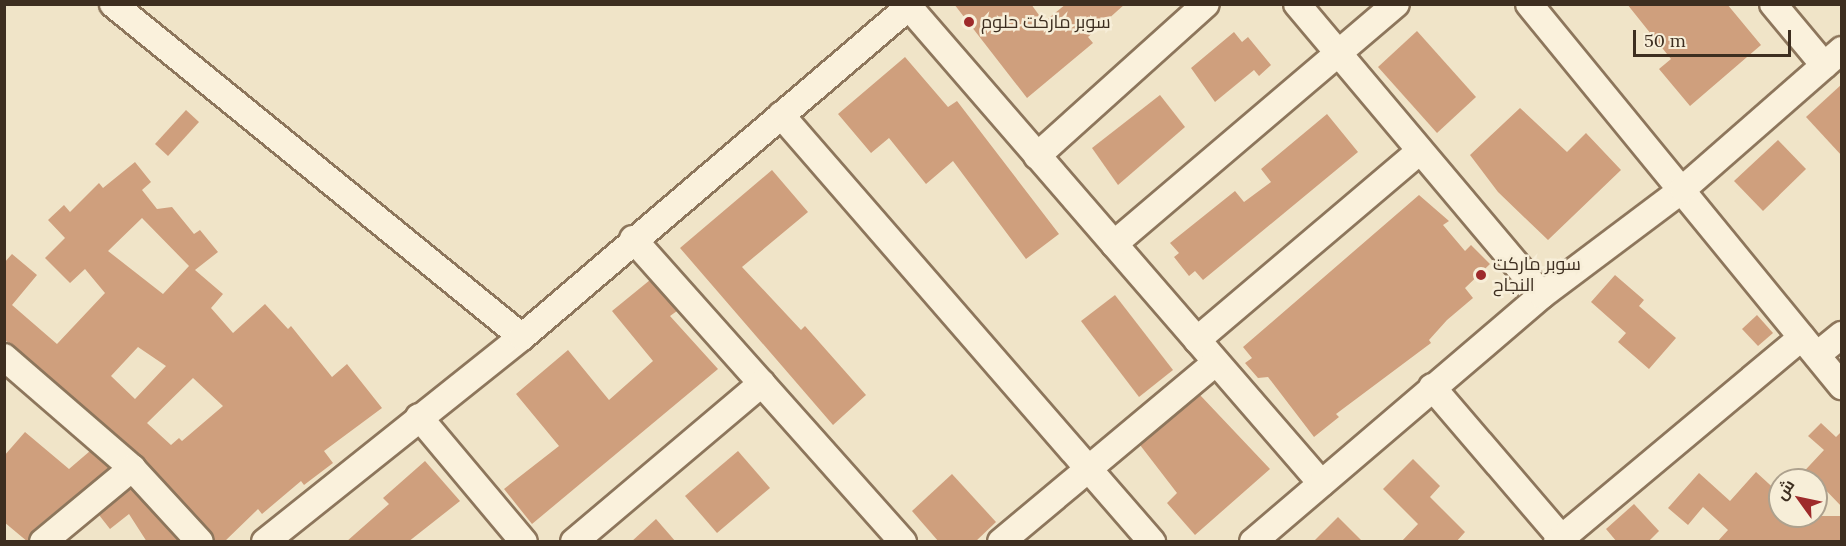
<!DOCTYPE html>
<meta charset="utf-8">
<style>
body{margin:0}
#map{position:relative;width:1846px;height:546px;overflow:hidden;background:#f0e4c8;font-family:Lora,Cairo,serif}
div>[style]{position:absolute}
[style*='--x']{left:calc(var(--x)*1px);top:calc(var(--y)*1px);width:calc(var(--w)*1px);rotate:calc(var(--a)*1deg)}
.building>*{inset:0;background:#cf9f7d}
.roads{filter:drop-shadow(2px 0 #8d765c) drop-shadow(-2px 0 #8d765c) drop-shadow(0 2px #8d765c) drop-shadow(0 -2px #8d765c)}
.minor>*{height:26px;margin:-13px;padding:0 13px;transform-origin:13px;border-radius:13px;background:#faf1dc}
.dots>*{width:16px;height:16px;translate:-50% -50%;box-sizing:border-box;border:3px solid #f7eed8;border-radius:50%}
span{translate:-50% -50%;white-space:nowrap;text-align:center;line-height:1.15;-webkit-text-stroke:5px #f7eed8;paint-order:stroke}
.poi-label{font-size:18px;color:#3d2e20}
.left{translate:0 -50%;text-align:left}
.frame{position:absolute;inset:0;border:6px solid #3d2e20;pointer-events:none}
.north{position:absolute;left:1768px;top:468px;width:60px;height:60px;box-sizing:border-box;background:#f7eed8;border:2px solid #ada18e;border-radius:50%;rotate:303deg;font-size:16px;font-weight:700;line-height:24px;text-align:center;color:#3d2e20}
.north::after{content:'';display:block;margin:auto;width:21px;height:27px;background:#9e2a2b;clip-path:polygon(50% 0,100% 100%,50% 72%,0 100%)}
.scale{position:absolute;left:1633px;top:30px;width:158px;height:27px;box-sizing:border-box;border:3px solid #3d2e20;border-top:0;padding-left:8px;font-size:18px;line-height:21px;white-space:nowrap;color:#3d2e20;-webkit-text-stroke:4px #f7eed8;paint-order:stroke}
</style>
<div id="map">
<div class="building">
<div style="clip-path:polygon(954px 4px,1031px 4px,1044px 22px,1066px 4px,1125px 4px,1088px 37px,1093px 43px,1027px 98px)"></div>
<div style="clip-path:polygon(1627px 4px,1727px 4px,1761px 45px,1690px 106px,1659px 69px,1671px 59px)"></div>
<div style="clip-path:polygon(1417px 31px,1476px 97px,1437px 133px,1378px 67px)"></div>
<div style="clip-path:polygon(1234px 32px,1242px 42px,1248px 37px,1271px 65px,1259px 76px,1254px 70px,1215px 102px,1191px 68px)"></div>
<div style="clip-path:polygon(905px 57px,948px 107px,957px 101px,1059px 234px,1026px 259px,953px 161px,926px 184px,889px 138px,871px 153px,838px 114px)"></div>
<div style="clip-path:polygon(1842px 84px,1842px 156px,1806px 117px)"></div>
<div style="clip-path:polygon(1160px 95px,1185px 127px,1118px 185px,1092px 148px)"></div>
<div style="clip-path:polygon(1520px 108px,1567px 152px,1586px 133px,1621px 170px,1548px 240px,1498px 192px,1470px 155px)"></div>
<div style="clip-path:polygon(186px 110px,199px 122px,168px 156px,155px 144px)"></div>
<div style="clip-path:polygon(1327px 114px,1358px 152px,1203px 280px,1195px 271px,1189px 276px,1174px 257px,1179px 253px,1170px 243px,1235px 191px,1244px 202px,1271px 182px,1261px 169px)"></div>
<div style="clip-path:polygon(1778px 140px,1806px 169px,1763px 211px,1734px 181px)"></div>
<div style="clip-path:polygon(evenodd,135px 162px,151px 182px,142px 190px,157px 209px,172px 207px,194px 234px,200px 230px,218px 252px,195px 270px,223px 294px,211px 308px,233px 333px,265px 304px,288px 329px,291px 326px,332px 377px,347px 364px,382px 408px,324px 451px,333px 463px,304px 485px,301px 481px,262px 514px,258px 509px,224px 542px,215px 542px,142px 457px,4px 339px,4px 263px,12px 254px,37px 275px,12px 305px,57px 344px,105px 293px,85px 269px,70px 283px,45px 258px,65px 238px,48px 220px,64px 205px,70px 212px,99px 183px,103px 188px,135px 162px,142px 218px,189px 266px,163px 294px,108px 251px,142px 218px,135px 162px,138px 347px,166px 366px,135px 399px,111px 376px,138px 347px,135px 162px,193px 378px,223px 406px,182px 441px,179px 438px,171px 445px,147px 423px,193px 378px)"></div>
<div style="clip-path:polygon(772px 170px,808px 212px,742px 267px,801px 330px,805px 326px,866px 395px,833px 425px,680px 248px)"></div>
<div style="clip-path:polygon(1419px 195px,1449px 221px,1443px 225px,1465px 251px,1471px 245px,1490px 264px,1465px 288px,1473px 298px,1447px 320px,1429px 340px,1431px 343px,1336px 414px,1339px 417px,1314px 437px,1268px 377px,1258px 378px,1245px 363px,1252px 358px,1243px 347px)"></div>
<div style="clip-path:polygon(1615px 275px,1644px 300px,1639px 306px,1676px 338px,1649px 369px,1618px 342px,1626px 333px,1591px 302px)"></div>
<div style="clip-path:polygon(650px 280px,677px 311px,670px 316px,718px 369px,532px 524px,504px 489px,559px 446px,516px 394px,568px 350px,609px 400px,653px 361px,612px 311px)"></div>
<div style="clip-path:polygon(1115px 295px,1173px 370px,1139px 397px,1081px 321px)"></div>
<div style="clip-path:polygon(1757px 315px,1773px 333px,1758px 346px,1742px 329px)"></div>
<div style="clip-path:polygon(1200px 395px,1270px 469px,1195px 535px,1167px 503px,1177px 493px,1140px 445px)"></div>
<div style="clip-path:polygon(1821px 423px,1836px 437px,1842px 431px,1842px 507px,1816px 480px,1796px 480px,1824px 450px,1808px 436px)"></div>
<div style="clip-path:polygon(25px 432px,69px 469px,90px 451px,109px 468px,33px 530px,28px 542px,4px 522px,4px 456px)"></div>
<div style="clip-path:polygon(738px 451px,770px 488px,717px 533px,685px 496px)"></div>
<div style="clip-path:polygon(1413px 459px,1440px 486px,1430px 497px,1465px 532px,1456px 542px,1401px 542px,1418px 524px,1383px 489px)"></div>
<div style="clip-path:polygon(425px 461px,460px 501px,408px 542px,346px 542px,389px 504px,383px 498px)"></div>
<div style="clip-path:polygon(1756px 472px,1780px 494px,1780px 516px,1842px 516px,1842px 542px,1717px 542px,1728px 530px,1703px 507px,1688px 525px,1668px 508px,1699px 473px,1730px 501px)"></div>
<div style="clip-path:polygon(952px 474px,996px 522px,975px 542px,939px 542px,912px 511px)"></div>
<div style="clip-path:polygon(131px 489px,179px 542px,147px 542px,129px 514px,110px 529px,99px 515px)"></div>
<div style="clip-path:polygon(1634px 504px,1659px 531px,1648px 542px,1617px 542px,1606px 529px)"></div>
<div style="clip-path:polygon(1338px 517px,1363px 542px,1313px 542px)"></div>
<div style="clip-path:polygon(656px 519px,676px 542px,631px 542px)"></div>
</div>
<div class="roads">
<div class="minor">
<div style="--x:113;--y:4;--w:527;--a:39.15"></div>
<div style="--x:1297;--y:4;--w:380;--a:49.9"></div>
<div style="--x:1529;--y:4;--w:494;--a:50.7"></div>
<div style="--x:1773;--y:4;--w:80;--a:50.1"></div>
<div style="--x:909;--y:7;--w:630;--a:49.12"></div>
<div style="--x:781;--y:115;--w:566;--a:49.01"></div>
<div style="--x:1037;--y:156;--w:227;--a:-42"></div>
<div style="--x:633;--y:239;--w:406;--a:48.3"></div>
<div style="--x:1114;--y:244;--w:370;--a:-40.4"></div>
<div style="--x:1197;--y:340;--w:292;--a:-40.3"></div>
<div style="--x:1817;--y:355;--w:32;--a:-39"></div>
<div style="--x:4;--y:357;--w:169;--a:40.9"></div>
<div style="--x:132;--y:468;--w:100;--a:47.4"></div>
<div style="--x:1432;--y:387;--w:204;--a:49.4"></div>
<div style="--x:419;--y:417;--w:163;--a:50"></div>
<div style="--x:43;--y:542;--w:116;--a:-39.7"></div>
<div style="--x:265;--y:542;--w:329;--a:-38.6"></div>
<div style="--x:522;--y:337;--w:513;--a:-40.49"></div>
<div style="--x:574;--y:542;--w:246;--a:-40.2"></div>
<div style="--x:1001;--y:542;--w:280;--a:-39.9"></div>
<div style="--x:1253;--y:542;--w:380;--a:-40.5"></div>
<div style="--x:1542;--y:295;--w:176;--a:-36.9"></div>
<div style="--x:1683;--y:189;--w:211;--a:-41.2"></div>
<div style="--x:1557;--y:542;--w:319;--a:-39.9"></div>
</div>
</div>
<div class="dots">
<div style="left:969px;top:22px;background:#9e2a2b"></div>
<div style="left:1481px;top:275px;background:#9e2a2b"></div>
</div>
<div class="poi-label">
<span class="left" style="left:981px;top:22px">سوبر ماركت حلوم</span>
<span class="left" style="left:1493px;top:275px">سوبر ماركت<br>النجاح</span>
</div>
<div class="frame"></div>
<div class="north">ش</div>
<div class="scale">50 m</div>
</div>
